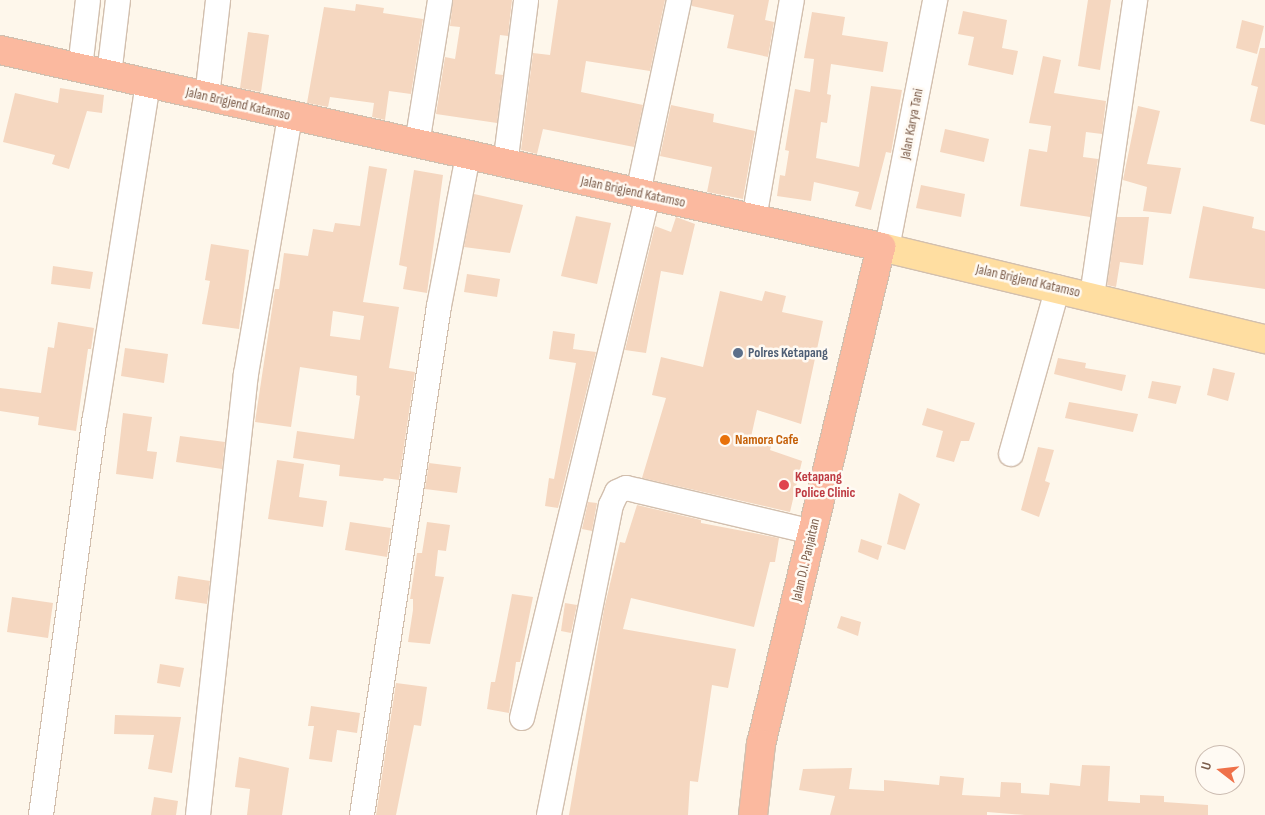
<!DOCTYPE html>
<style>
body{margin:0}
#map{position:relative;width:1265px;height:815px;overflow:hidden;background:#fef7eb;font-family:"Sofia Sans Condensed",sans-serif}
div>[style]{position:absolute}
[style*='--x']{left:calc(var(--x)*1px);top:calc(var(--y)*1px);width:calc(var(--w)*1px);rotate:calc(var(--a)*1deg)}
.building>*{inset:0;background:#f5d7c0}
.roads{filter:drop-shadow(1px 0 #d2bfae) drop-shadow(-1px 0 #d2bfae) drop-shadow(0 1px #d2bfae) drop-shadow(0 -1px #d2bfae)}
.minor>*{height:24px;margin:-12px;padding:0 12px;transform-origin:12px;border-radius:12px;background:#fff}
.major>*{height:28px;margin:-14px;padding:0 14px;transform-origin:14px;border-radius:14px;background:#ffdea1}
.highway>*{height:28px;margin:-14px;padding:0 14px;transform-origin:14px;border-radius:14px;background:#fbb99f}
.dots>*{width:14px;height:14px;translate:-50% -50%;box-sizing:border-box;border:2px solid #fffaf3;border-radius:50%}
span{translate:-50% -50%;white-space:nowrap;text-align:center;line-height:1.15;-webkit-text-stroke:5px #fffaf3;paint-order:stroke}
.street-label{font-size:14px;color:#7c5d4b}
.service-label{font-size:14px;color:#4e5e75;font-weight:700}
.left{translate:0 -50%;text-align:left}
.food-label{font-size:14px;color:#c56008;font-weight:700}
.health-label{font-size:14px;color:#be3a42;font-weight:700}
.north{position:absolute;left:1195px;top:745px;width:50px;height:50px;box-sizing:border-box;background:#fffaf3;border:1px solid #cbbbb0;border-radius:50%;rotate:286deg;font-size:14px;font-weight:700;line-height:20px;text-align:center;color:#7c5d4b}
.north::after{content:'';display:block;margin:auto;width:18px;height:22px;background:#ef7149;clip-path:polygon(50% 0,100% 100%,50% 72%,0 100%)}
</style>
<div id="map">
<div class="building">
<div style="clip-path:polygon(453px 0,512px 0,508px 36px,500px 35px,495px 74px,503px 75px,497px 123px,436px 114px,445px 57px,455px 59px,460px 27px,450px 26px)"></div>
<div style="clip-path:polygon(558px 0,665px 0,650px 71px,586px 61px,581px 92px,643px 105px,634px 147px,543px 129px,537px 154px,521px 150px,533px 53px,550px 55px)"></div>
<div style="clip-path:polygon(692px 0,769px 0,765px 20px,774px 22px,768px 57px,727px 48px,734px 15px,692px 6px)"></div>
<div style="clip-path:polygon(1088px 0,1111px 0,1100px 70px,1078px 66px)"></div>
<div style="clip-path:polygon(356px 4px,384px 8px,383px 13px,423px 19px,411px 94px,389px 91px,385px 120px,372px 117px,374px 103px,330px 97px,328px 107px,307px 103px,324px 7px,355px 11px)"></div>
<div style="clip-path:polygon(963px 11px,1007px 20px,1002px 48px,1018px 51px,1013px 75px,968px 65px,974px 37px,958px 34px)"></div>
<div style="clip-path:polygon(812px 12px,845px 17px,842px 35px,888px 42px,883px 72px,831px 64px,827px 94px,831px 95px,827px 123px,821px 122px,816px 158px,859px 167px,871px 86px,902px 90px,891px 153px,886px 152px,871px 210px,855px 206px,859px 192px,814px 182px,811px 201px,777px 196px,780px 175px,785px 176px,789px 151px,785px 150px,795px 89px,810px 92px,814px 59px,804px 58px)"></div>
<div style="clip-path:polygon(1242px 20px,1264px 26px,1257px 54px,1236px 48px)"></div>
<div style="clip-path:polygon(248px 32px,269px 35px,261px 92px,240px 88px)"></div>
<div style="clip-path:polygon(1260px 48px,1265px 48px,1265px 125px,1250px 121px,1258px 87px,1251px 85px)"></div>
<div style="clip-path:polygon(1043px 56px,1061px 60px,1054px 93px,1106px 101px,1102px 134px,1086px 132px,1083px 157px,1098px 159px,1090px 217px,1020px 206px,1029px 149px,1047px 152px,1051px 126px,1029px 123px)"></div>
<div style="clip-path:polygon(60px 88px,104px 95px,102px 113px,87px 111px,69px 169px,52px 164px,55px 155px,3px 142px,15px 93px,58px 103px)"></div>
<div style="clip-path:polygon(671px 105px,714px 114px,713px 122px,755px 131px,743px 199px,707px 192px,712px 167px,660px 156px)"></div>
<div style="clip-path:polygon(1138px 106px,1160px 111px,1147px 164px,1181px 168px,1171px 214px,1143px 211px,1147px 187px,1123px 180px)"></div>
<div style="clip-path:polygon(945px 129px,989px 139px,984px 162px,940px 152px)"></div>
<div style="clip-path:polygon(evenodd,369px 166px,387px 169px,363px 302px,399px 307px,389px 368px,415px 372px,399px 480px,384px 478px,383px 481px,339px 476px,340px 465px,293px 458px,297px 431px,354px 439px,360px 396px,356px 395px,357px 376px,300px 367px,291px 427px,255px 422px,275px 289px,279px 289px,284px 253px,308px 256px,313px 229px,333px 232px,335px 223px,360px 226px,369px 166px,333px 311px,364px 316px,360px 340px,330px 336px,333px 311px)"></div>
<div style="clip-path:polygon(414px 170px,443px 175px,427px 293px,403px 289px,407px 267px,399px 265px)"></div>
<div style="clip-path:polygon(921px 185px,965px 194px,961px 217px,916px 208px)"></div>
<div style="clip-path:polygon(474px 194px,523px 205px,510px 253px,464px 247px)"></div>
<div style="clip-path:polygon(1203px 206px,1254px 217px,1252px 228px,1265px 231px,1265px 289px,1189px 278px)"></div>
<div style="clip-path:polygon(576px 216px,611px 223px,597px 284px,561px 276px)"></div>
<div style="clip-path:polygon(676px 217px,695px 224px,683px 275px,661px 271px,646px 353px,625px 350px,655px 226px,671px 232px)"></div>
<div style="clip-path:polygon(1117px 217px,1149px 217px,1143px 265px,1120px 262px,1116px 287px,1107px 285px)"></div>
<div style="clip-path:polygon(211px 244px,249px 250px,239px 329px,202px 324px,210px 281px,205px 280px)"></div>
<div style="clip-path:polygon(53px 266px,93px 272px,90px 289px,51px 284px)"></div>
<div style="clip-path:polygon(467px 274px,500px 279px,497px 297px,464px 292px)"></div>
<div style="clip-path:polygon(720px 291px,762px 301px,765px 291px,786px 296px,782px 312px,823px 321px,801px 424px,757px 410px,751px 437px,772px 443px,770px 450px,802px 461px,790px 512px,642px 478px,666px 398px,652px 395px,661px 357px,703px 367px)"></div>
<div style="clip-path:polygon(58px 322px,94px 328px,91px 349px,88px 349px,76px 431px,38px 425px,39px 417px,0 411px,0 388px,41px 393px,48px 347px,54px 348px)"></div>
<div style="clip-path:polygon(553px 331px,575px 334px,573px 349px,596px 352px,558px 508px,545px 506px,549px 478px,554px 479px,576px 363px,549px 359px)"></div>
<div style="clip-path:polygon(125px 348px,168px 354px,164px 383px,121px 376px)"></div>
<div style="clip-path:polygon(1058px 358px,1086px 363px,1085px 368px,1126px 375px,1122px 391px,1054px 374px)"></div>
<div style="clip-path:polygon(1213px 368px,1235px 373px,1228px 401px,1207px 395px)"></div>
<div style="clip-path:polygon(1152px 381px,1181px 386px,1176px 404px,1148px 398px)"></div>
<div style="clip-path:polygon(1069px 402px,1138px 414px,1133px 432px,1065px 418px)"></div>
<div style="clip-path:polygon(927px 408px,975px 423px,969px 441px,961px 441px,954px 462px,936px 457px,943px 431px,922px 425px)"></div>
<div style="clip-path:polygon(123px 413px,152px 417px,147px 451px,157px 452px,153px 479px,116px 474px)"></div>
<div style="clip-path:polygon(180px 436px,225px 442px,222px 469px,176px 462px)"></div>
<div style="clip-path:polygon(1038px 447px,1054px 450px,1045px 481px,1050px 483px,1039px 517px,1021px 510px)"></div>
<div style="clip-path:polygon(277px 460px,304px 464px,299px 497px,327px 501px,323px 527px,268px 519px)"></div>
<div style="clip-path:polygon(429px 463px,461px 467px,457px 493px,425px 489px)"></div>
<div style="clip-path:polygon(899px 493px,920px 504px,905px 550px,887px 544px)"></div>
<div style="clip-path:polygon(588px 502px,597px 503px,592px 531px,582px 529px)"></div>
<div style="clip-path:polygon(637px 505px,701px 520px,701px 523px,779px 538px,775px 562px,770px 562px,754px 627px,631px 598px,623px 629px,736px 649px,728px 688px,712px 685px,698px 782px,690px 781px,688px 815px,569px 815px,604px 609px,620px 542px,625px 543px)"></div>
<div style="clip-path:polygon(350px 522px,391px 528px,387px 557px,345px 550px)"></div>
<div style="clip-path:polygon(427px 522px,450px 525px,446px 551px,438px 550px,435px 576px,444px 577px,430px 644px,408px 642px,413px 610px,413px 599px,410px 599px,417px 553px,422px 553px)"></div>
<div style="clip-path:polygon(861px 539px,882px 546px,878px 560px,858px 552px)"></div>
<div style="clip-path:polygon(178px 576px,210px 581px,207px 604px,175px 599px)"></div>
<div style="clip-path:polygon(512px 594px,533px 597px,520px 662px,516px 662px,509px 713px,487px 709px,491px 682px,495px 682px)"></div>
<div style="clip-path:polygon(12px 597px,53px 603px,48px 638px,7px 632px)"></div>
<div style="clip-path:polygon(565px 603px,577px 605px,571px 633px,561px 631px)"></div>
<div style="clip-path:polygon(841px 616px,861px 622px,858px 636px,837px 628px)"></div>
<div style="clip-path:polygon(160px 664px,184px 668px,180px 687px,157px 683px)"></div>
<div style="clip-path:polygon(396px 683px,427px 687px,421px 726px,414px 725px,396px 815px,376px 815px)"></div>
<div style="clip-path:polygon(311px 706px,360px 713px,357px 733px,337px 730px,332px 762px,309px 759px,314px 726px,308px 726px)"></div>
<div style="clip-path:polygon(115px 715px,181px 717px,172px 773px,148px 769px,154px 735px,114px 734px)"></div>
<div style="clip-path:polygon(239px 757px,289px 768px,282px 815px,247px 815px,250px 789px,235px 787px)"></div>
<div style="clip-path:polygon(1082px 765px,1110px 766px,1108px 801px,1140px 803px,1140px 795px,1164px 796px,1164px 802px,1208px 805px,1208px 815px,1025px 815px,987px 812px,987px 815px,830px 815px,835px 796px,799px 790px,803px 769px,852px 768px,849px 789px,884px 791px,884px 780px,939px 785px,940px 776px,964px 778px,962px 795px,1000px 797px,1001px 782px,1021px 783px,1021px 793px,1049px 795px,1050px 783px,1080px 786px)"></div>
<div style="clip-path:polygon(154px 797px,178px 801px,176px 815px,151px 815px)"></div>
</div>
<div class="roads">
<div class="minor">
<div style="--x:80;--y:68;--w:68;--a:-83.3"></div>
<div style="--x:109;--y:75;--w:76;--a:-83.2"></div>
<div style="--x:207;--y:97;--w:98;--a:-83.5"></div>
<div style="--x:417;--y:144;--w:146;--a:-80.9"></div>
<div style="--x:505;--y:165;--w:166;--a:-82.7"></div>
<div style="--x:638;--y:193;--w:197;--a:-78"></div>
<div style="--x:754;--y:219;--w:222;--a:-80.2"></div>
<div style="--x:887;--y:248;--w:253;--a:-79"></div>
<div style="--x:1092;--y:296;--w:299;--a:-81.7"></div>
<div style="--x:1011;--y:454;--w:173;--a:-74.3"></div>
<div style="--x:522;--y:718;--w:538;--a:-76.45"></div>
<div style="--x:41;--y:815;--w:401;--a:-82.3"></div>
<div style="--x:95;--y:418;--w:338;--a:-81"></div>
<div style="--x:198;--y:815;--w:444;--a:-83.8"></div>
<div style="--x:246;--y:374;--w:262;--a:-80.3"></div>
<div style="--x:362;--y:815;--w:515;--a:-81.4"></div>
<div style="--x:439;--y:306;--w:154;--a:-79.1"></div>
<div style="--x:549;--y:815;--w:316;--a:-78.7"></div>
<div style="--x:611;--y:505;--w:14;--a:-65"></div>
<div style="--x:617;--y:492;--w:10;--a:-24"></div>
<div style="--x:626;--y:488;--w:13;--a:13"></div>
<div style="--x:639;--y:491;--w:178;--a:13.3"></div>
</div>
<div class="major">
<div style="--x:881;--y:247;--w:395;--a:13.5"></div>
</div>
<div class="highway">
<div style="--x:0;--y:50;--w:903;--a:12.6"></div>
<div style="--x:881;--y:247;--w:511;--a:103.57"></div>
<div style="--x:761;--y:744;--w:71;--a:96.4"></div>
</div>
</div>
<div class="dots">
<div style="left:738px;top:353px;background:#5c6f8a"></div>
<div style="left:725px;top:440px;background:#e8710a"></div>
<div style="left:784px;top:485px;background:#e0444e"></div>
</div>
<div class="street-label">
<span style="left:238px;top:104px;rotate:13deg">Jalan Brigjend Katamso</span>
<span style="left:912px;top:124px;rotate:-79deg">Jalan Karya Tani</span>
<span style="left:633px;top:192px;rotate:12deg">Jalan Brigjend Katamso</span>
<span style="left:1028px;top:281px;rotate:13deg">Jalan Brigjend Katamso</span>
<span style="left:806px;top:560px;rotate:-77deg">Jalan D.I. Panjaitan</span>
</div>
<div class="service-label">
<span class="left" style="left:748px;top:353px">Polres Ketapang</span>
</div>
<div class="food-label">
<span class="left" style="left:735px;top:440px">Namora Cafe</span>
</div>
<div class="health-label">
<span class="left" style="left:795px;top:485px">Ketapang<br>Police Clinic</span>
</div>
<div class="north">U</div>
</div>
